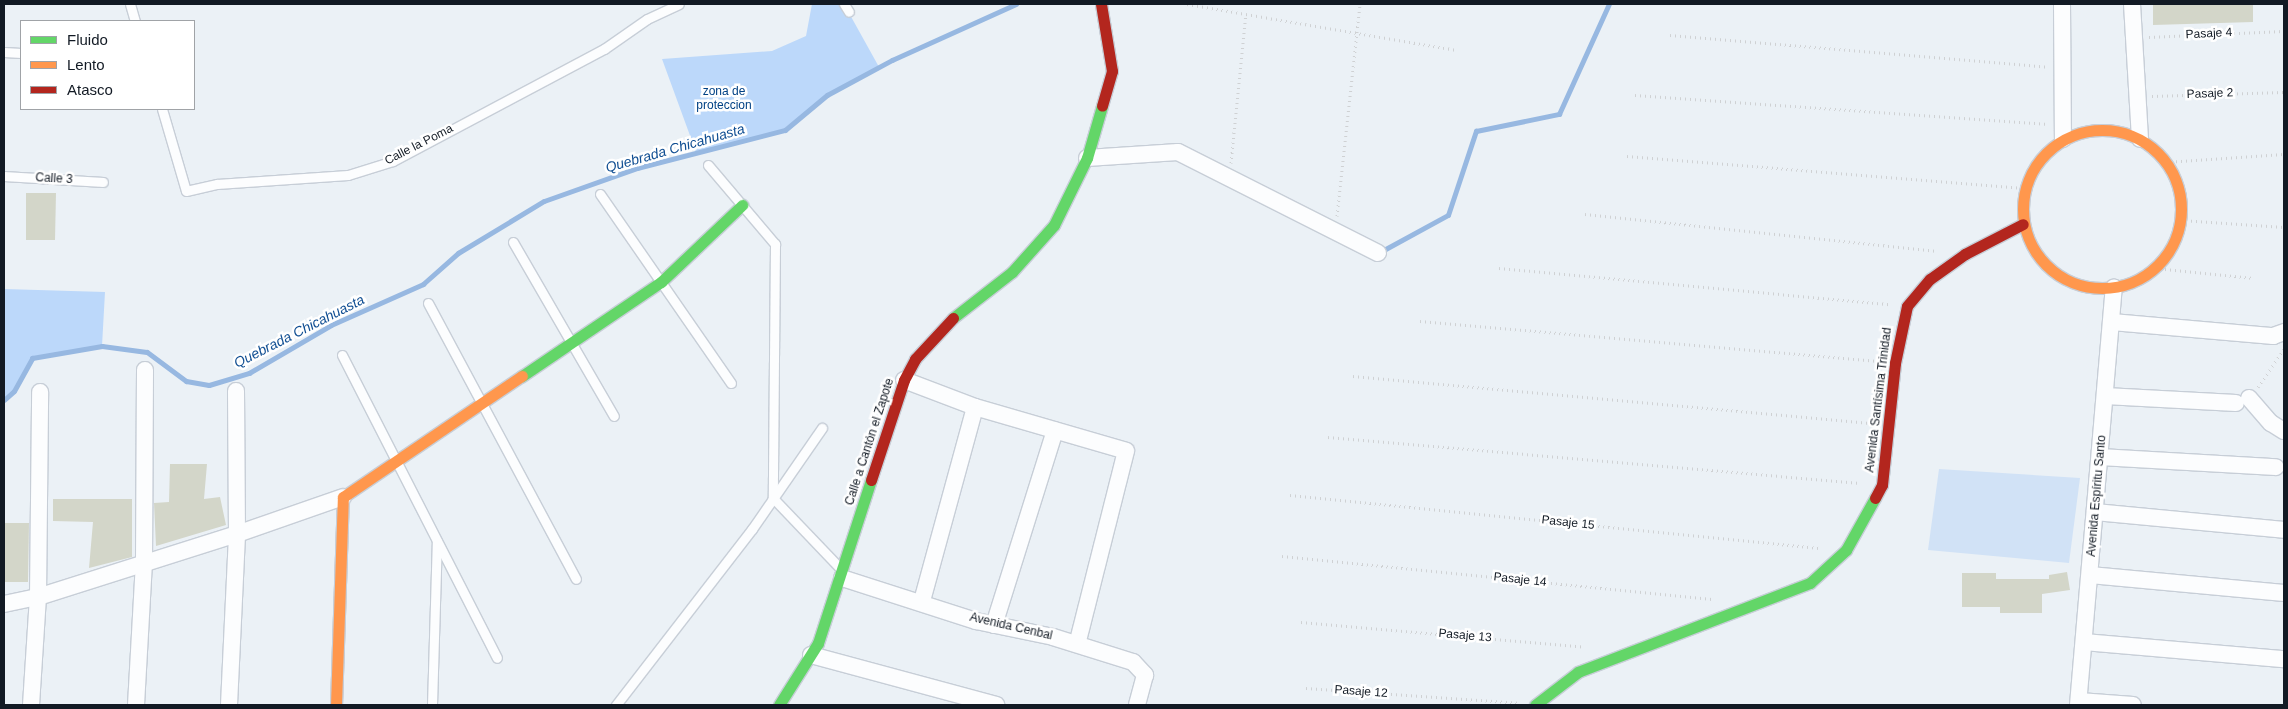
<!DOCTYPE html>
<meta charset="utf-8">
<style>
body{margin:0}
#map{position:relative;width:2288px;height:709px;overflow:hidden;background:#ebf1f6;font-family:Arial,sans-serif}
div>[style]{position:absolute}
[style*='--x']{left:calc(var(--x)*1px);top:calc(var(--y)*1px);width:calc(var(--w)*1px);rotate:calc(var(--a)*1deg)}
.green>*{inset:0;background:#d1e2f6}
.forest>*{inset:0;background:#bcd8fa}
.stream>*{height:5px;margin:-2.5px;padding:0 2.5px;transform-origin:2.5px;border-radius:2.5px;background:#97b8e1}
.building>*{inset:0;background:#d3d6c9}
.path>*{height:3px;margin-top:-1.5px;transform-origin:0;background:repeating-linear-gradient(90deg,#cfd1d3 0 1px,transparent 0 5px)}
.roads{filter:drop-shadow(1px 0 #c7ced7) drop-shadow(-1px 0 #c7ced7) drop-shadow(0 1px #c7ced7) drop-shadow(0 -1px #c7ced7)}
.lane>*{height:9px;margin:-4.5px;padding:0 4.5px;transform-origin:4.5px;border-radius:4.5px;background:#fcfdfe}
.street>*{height:16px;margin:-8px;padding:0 8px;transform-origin:8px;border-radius:8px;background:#fcfdfe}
.fast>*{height:11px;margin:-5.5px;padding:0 5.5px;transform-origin:5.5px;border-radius:5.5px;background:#63d668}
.slow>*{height:11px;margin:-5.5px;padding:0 5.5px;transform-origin:5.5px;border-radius:5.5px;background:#ff974d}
.slow>.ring{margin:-5.5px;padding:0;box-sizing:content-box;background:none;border:11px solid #ff974d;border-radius:50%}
.jam>*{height:11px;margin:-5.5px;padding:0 5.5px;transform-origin:5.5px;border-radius:5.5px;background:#b3261e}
span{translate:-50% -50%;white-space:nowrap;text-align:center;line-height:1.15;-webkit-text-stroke:5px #fff;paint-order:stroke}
.street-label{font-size:12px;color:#121a24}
.park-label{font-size:12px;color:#004184}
.water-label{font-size:14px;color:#104e92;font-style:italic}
.frame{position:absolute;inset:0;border:5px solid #121a24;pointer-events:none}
.legend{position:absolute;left:20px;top:20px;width:175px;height:90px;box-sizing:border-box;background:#fff;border:1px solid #a0a3a7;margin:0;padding:6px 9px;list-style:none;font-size:15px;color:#121a24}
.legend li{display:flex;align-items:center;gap:10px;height:25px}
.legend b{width:25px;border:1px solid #a0a3a7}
</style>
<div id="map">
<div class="green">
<div style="clip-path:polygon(1939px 469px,2080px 478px,2069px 563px,1928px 550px)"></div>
</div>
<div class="forest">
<div style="clip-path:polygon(812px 4px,844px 4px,879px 67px,827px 95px,781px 131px,696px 152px,662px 59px,772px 51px,806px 36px)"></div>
<div style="clip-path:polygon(4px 289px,105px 292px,102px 346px,32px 358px,14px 391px,4px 400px)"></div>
</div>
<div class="stream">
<div style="--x:1380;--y:252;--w:77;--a:-28.6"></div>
<div style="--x:1448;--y:215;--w:89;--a:-71.6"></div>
<div style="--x:1476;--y:131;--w:85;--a:-11.6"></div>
<div style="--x:1559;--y:114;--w:121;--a:-65.6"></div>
<div style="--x:4;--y:400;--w:13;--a:-42"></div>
<div style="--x:14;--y:391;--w:38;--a:-61"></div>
<div style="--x:32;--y:358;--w:71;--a:-9.7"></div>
<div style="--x:102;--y:346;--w:45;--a:7.6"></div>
<div style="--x:147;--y:352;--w:49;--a:36.6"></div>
<div style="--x:186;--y:381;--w:23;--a:10"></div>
<div style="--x:209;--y:385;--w:42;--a:-16.7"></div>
<div style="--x:249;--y:373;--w:95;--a:-30.3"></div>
<div style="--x:331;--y:325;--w:101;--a:-24"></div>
<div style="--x:423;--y:284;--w:47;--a:-41.5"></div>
<div style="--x:458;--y:253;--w:100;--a:-31.2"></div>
<div style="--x:544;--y:201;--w:99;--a:-19.5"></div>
<div style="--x:637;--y:168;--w:153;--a:-14.4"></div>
<div style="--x:785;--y:130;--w:55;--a:-39.8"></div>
<div style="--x:827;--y:95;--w:74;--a:-28.3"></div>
<div style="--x:892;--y:60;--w:136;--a:-24.3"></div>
</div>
<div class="building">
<div style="clip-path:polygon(2153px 4px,2253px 4px,2253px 22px,2153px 25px)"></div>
<div style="clip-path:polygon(26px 193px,56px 193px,55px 240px,26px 240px)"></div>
<div style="clip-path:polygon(170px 464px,207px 464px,204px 499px,220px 497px,226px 525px,156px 546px,154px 503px,169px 502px)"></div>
<div style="clip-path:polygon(53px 499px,132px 499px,132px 557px,89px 568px,93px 522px,53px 521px)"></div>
<div style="clip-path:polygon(4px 523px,29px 523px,28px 582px,4px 582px)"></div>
<div style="clip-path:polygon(2067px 572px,2070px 590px,2042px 594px,2042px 613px,2000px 613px,2000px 607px,1962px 607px,1962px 573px,1996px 573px,1996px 579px,2049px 579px,2049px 575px)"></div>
</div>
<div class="path">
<div style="--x:1187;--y:4;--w:272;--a:9.7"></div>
<div style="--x:1670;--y:35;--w:379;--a:4.8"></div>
<div style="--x:2149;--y:37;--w:135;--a:-2.5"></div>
<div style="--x:1635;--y:95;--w:414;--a:4"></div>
<div style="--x:2152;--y:96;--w:132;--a:-1.7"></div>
<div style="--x:1627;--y:156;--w:398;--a:4.6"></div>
<div style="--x:2166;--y:162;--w:118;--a:-3.9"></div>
<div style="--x:1231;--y:163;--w:150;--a:-84.3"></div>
<div style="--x:1585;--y:214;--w:352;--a:6"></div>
<div style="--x:1337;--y:216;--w:213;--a:-83.8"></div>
<div style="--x:2181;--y:220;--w:103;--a:3.9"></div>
<div style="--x:1499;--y:268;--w:392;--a:5.3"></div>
<div style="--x:2155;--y:268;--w:99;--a:5.8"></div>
<div style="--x:1420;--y:321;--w:457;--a:5"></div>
<div style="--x:1353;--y:376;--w:519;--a:5.19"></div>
<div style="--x:2258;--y:387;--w:46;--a:-55.6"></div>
<div style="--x:1328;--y:437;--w:534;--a:4.94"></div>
<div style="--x:1290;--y:495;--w:532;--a:5.72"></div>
<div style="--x:1282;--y:556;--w:432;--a:5.7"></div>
<div style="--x:1301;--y:622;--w:285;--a:5"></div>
<div style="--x:1306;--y:688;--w:213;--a:4"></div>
</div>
<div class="roads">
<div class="lane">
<div style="--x:130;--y:4;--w:18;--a:74"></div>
<div style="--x:844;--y:4;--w:9;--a:58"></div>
<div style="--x:4;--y:52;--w:17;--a:3"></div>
<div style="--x:162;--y:109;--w:85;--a:73.7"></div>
<div style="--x:186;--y:191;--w:32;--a:-13"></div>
<div style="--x:217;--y:184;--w:131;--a:-3.9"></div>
<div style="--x:348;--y:175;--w:47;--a:-17.3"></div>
<div style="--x:393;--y:161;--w:239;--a:-28"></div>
<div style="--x:604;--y:49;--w:52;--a:-34.9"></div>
<div style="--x:647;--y:19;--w:35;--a:-25"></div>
<div style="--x:708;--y:165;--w:104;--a:49.7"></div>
<div style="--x:775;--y:244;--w:254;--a:90.5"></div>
<div style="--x:773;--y:498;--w:97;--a:46.3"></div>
<div style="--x:4;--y:176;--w:99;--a:3.5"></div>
<div style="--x:600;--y:194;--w:230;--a:55.3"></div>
<div style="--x:513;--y:242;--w:201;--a:59.9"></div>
<div style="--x:428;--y:303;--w:313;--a:61.8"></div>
<div style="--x:342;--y:355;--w:340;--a:62.9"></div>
<div style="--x:432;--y:705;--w:164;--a:-88.3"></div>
<div style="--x:616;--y:705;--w:222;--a:-52.3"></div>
<div style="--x:752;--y:529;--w:123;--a:-55.3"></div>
</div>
<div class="street">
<div style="--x:2062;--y:4;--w:135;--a:89.6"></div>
<div style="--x:2132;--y:4;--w:135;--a:86.6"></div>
<div style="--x:1087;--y:158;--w:91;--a:-3.8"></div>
<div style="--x:1178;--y:152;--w:224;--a:26.8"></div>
<div style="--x:2112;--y:322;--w:162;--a:5"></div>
<div style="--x:2273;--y:336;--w:12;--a:-20"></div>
<div style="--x:904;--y:380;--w:76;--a:20.8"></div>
<div style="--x:975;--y:407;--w:157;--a:16.2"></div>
<div style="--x:1126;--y:451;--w:199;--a:104.2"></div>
<div style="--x:2105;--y:396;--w:131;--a:3.1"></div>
<div style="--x:2249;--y:398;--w:33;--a:49"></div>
<div style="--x:2271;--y:423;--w:15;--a:32"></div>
<div style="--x:2100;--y:457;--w:176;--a:3.3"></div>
<div style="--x:2095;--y:512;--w:190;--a:5.4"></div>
<div style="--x:2090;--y:575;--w:195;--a:5.3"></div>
<div style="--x:842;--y:578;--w:141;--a:17.8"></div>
<div style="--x:976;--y:621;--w:79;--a:11.7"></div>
<div style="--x:1053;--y:637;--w:84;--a:17.4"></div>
<div style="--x:1133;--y:662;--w:18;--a:47"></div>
<div style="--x:1145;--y:675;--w:31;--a:105"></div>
<div style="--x:922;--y:601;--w:201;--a:-74.7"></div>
<div style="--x:4;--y:604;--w:35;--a:-12"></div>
<div style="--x:38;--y:597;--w:209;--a:-17.6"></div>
<div style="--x:237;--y:534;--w:112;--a:-19.2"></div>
<div style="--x:994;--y:625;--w:204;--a:-72.6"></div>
<div style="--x:2084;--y:642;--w:201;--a:4.9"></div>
<div style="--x:811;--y:655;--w:192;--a:15.1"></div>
<div style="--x:2079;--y:701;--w:54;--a:4.2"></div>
<div style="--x:31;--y:705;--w:108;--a:-86.3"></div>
<div style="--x:38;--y:597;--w:205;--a:-89.4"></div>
<div style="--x:136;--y:705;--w:143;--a:-86.8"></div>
<div style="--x:144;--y:562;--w:192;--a:-89.7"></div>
<div style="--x:229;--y:705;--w:171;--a:-87.3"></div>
<div style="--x:237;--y:534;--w:143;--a:-90.4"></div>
<div style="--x:2078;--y:705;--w:419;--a:-85.1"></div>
</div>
<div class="fast">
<div style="--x:953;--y:318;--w:75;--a:-37.9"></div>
<div style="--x:1012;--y:272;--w:63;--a:-48.2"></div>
<div style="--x:1054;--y:225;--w:75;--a:-63.8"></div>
<div style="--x:1087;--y:158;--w:54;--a:-73.9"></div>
<div style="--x:522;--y:376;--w:168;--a:-34.1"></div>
<div style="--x:661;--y:282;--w:112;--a:-43.5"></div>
<div style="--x:779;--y:705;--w:73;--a:-57.8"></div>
<div style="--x:818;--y:643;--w:171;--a:-72"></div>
<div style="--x:1535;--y:705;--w:54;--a:-37.5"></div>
<div style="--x:1578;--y:672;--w:248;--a:-21"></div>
<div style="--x:1810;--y:583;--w:49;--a:-42.5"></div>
<div style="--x:1846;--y:550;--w:60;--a:-60.9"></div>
</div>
<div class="slow">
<div class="ring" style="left:2023px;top:130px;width:147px;height:147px"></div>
<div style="--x:336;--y:705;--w:208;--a:-88.1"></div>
<div style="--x:343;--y:497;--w:216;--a:-34.1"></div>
</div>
<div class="jam">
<div style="--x:1101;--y:4;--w:68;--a:80.7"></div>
<div style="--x:1112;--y:71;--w:36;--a:106"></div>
<div style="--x:871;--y:480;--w:105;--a:-71.7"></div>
<div style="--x:904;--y:380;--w:24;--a:-62"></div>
<div style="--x:915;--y:359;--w:56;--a:-47.2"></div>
<div style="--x:1875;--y:498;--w:15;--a:-62"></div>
<div style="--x:1882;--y:485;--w:123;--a:-83.9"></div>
<div style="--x:1895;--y:363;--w:58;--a:-78.1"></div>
<div style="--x:1907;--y:306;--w:35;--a:-50"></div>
<div style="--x:1930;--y:279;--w:43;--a:-35.5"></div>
<div style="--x:1965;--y:254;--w:65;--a:-27.3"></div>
</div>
</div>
<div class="street-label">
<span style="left:2209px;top:34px;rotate:-3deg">Pasaje 4</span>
<span style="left:2210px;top:94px;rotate:-2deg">Pasaje 2</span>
<span style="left:419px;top:145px;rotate:-27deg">Calle la Poma</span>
<span style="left:54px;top:179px;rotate:3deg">Calle 3</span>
<span style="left:1879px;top:400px;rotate:-83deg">Avenida Santísima Trinidad</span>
<span style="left:870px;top:442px;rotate:-72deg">Calle a Cantón el Zapote</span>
<span style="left:2097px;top:496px;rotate:-85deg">Avenida Espíritu Santo</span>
<span style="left:1568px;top:523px;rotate:6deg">Pasaje 15</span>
<span style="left:1520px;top:580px;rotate:6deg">Pasaje 14</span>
<span style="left:1011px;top:627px;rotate:13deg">Avenida Cenbal</span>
<span style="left:1465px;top:636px;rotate:5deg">Pasaje 13</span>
<span style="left:1361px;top:692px;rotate:4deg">Pasaje 12</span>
</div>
<div class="park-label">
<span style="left:724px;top:99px">zona de<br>proteccion</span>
</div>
<div class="water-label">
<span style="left:675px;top:148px;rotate:-16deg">Quebrada Chicahuasta</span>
<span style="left:299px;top:331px;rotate:-27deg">Quebrada Chicahuasta</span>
</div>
<div class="frame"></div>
<ul class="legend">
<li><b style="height:6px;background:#63d668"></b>Fluido</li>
<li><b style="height:6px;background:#ff974d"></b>Lento</li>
<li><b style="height:6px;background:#b3261e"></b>Atasco</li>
</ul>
</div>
